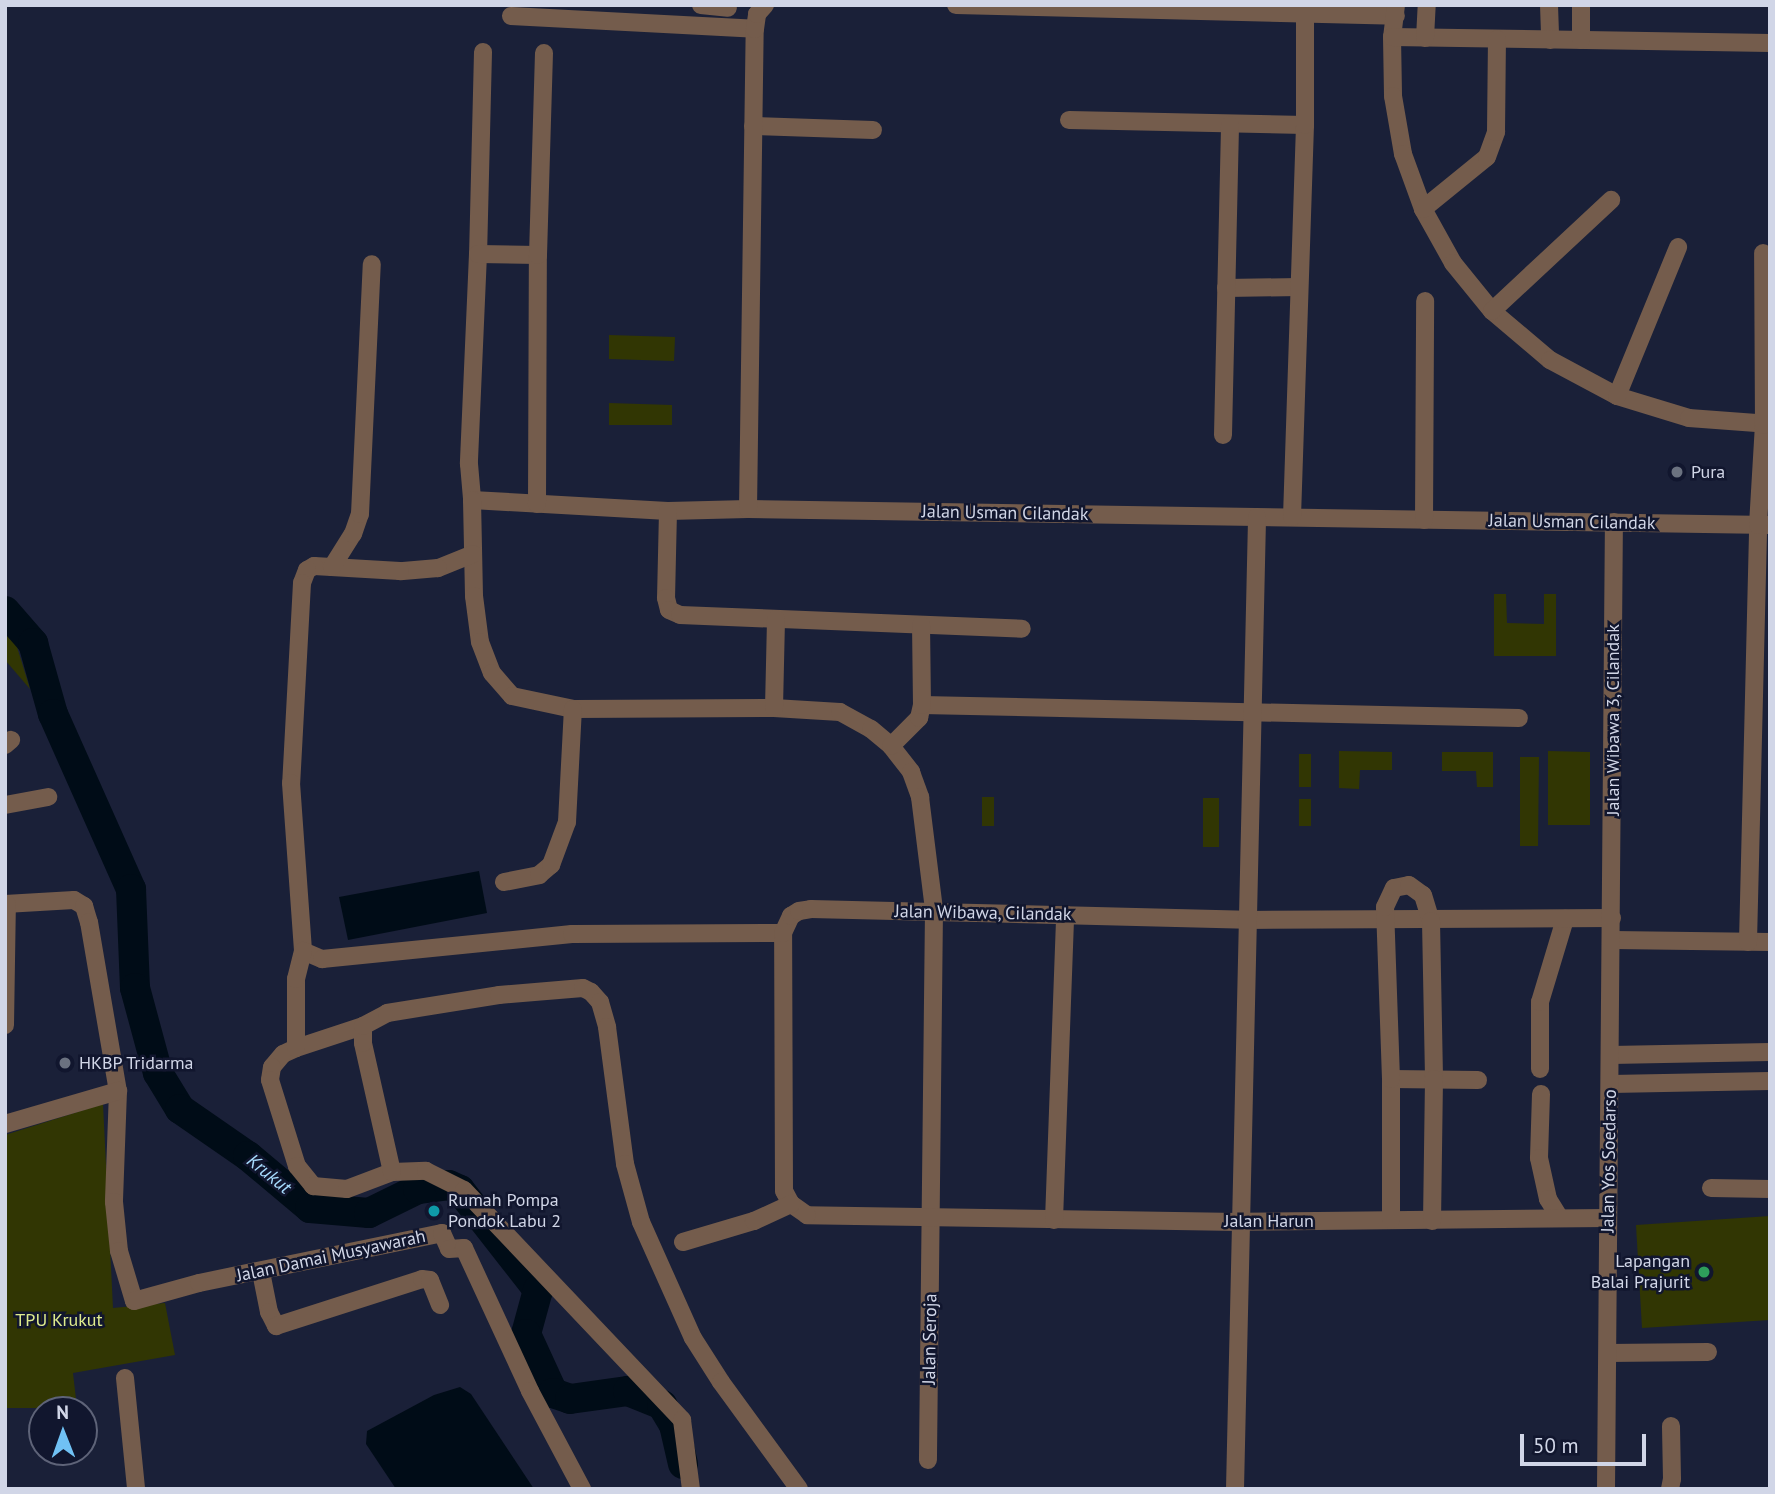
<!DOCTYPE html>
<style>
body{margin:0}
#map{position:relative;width:1775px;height:1494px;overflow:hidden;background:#1a2038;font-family:"PT Sans",sans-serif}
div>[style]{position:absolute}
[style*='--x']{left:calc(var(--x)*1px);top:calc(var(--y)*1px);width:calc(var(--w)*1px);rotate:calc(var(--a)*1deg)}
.green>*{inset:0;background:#313603}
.water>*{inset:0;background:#000c17}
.river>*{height:30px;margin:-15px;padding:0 15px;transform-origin:15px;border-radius:15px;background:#000c17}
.minor>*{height:18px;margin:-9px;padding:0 9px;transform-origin:9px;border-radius:9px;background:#745c4c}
.dots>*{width:19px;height:19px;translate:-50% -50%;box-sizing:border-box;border:4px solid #11162e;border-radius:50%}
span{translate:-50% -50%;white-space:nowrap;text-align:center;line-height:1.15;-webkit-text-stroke:5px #11162e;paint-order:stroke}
.poi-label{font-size:18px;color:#d1d6e7}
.left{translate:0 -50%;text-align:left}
.right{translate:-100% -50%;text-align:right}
.street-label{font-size:18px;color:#d1d6e7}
.park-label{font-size:18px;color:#dfec8d}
.water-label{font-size:19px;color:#a7dbfd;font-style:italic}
.frame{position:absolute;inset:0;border:7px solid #d1d6e7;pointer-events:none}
.north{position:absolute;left:28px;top:1396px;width:70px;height:70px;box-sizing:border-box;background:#11162e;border:2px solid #5e6378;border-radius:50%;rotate:359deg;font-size:19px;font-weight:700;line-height:28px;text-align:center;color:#d1d6e7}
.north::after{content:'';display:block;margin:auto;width:24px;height:32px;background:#70c1f4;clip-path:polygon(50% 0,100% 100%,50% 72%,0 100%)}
.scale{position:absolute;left:1520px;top:1434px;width:126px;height:32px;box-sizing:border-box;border:4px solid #d1d6e7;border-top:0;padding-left:9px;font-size:21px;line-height:24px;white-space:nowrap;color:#d1d6e7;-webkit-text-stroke:5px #11162e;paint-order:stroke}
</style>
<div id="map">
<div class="green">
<div style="clip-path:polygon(609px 335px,675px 337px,674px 361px,609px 359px)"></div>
<div style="clip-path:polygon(609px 403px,672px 405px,672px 425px,609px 425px)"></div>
<div style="clip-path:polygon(1494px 594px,1506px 594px,1507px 623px,1544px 624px,1544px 594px,1556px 594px,1556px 656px,1494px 656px)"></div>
<div style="clip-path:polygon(5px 608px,30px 689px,5px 660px)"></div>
<div style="clip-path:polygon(1339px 751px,1392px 752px,1392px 770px,1360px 770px,1359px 789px,1339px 788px)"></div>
<div style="clip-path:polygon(1548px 751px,1590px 752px,1590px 825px,1548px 825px)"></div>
<div style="clip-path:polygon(1442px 752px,1493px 752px,1493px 787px,1477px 787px,1476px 771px,1442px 771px)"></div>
<div style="clip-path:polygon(1299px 754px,1311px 754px,1311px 787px,1299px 787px)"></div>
<div style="clip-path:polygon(1520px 757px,1539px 757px,1538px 846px,1520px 846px)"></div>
<div style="clip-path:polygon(982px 797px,994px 797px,994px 826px,982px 826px)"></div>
<div style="clip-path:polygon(1203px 798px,1219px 798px,1219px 847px,1203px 847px)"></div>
<div style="clip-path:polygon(1299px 799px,1311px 799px,1311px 826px,1299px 826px)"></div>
<div style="clip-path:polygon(103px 1104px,113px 1308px,165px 1303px,175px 1355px,73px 1373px,77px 1408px,5px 1408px,5px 1135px)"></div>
<div style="clip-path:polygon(1770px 1216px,1770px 1320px,1642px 1328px,1636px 1225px)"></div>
</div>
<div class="water">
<div style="clip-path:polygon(479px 871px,487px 913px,348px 940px,339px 897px)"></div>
<div style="clip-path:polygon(460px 1387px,471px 1394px,534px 1489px,396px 1489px,366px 1444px,367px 1431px,434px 1395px)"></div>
</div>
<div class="river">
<div style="--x:5;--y:611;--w:43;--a:48.8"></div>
<div style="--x:33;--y:643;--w:74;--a:74.3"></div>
<div style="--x:53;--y:714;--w:192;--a:66"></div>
<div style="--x:131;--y:889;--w:99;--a:87.7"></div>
<div style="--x:135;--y:988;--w:88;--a:74.9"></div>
<div style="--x:158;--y:1073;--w:42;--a:58.6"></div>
<div style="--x:180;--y:1109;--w:83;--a:34.7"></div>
<div style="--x:248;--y:1156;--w:81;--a:40"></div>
<div style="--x:310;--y:1208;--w:59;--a:4.8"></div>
<div style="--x:369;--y:1213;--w:55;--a:-26.1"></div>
<div style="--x:418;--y:1189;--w:31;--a:-7"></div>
<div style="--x:449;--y:1185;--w:12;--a:24"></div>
<div style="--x:460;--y:1190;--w:127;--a:52"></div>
<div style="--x:538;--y:1290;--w:46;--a:105.3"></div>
<div style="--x:526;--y:1334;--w:65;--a:65.4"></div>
<div style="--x:553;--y:1393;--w:18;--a:19"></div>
<div style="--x:570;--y:1399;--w:59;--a:-7.9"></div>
<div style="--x:628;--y:1391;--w:37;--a:22"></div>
<div style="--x:662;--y:1405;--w:23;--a:59"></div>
<div style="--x:674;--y:1425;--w:40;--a:77"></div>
</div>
<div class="minor">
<div style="--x:701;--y:5;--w:27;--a:6"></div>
<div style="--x:956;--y:5;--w:440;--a:1.4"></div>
<div style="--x:1396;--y:5;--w:32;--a:97"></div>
<div style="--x:1392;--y:37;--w:59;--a:89"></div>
<div style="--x:1393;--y:96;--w:59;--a:80.2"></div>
<div style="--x:1403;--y:154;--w:59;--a:70"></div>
<div style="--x:1423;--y:209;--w:62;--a:60.9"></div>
<div style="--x:1453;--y:263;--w:62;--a:50.9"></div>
<div style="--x:1492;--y:311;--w:76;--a:40.2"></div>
<div style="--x:1550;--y:360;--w:76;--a:28.2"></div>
<div style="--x:1617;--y:396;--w:75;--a:17"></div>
<div style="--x:1689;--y:418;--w:81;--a:4.2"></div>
<div style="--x:1549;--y:5;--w:35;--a:88"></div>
<div style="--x:511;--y:16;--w:244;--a:3"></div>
<div style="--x:1392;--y:37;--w:378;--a:0.9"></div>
<div style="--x:1425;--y:38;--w:33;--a:-87"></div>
<div style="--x:1581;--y:40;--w:35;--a:-90"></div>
<div style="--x:483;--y:52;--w:202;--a:91.4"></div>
<div style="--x:478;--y:254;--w:210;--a:92.5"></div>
<div style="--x:469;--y:464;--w:36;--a:85"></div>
<div style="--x:472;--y:500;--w:196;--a:3.2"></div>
<div style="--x:668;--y:511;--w:80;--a:-1.4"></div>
<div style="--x:748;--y:509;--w:1022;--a:0.9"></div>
<div style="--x:1069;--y:120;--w:236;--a:1.2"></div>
<div style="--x:753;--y:126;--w:120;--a:1.9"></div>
<div style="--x:1423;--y:209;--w:82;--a:-39.1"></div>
<div style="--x:1487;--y:157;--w:27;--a:-70"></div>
<div style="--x:1496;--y:132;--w:93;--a:-89.4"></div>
<div style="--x:478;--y:254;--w:60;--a:1"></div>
<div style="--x:1226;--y:288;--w:73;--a:-0.8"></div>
<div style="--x:1492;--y:311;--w:163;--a:-43"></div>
<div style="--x:1617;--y:396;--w:161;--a:-67.7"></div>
<div style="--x:1223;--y:435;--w:310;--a:-88.7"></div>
<div style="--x:472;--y:500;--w:96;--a:88.8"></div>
<div style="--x:474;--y:596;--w:46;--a:82.6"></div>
<div style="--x:480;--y:642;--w:33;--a:69"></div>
<div style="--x:492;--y:673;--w:30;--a:49"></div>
<div style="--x:512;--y:696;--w:62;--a:12"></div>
<div style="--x:573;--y:709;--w:201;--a:-0.3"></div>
<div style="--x:774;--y:708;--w:66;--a:3.5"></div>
<div style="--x:840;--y:712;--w:35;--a:29"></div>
<div style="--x:871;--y:729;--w:26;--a:40"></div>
<div style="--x:891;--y:746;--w:33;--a:52"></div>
<div style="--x:911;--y:772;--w:27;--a:70"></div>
<div style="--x:920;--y:797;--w:114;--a:82.9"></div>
<div style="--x:934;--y:910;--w:550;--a:90.63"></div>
<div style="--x:537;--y:504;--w:249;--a:-89.8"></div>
<div style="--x:538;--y:255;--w:202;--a:-88.3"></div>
<div style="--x:748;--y:509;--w:480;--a:-89.2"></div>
<div style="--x:755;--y:29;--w:15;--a:-82"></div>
<div style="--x:757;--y:14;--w:12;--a:-48"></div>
<div style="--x:668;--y:511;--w:87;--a:91.3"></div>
<div style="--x:666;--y:598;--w:12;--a:76"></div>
<div style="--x:669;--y:610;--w:12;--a:24"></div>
<div style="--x:680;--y:615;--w:342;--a:2.3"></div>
<div style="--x:1292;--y:517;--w:392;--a:-88.1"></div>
<div style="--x:1305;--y:125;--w:120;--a:-90"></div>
<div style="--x:1424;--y:520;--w:219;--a:-89.7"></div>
<div style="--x:473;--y:554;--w:38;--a:158"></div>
<div style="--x:438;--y:568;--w:38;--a:175"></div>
<div style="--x:400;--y:571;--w:86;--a:-176.7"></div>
<div style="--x:314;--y:566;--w:8;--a:150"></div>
<div style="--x:307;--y:570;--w:14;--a:111"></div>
<div style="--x:302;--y:583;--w:200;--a:93.1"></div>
<div style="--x:291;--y:783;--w:168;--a:85.9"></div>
<div style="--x:303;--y:951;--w:21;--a:23"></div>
<div style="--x:322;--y:959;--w:251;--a:-5.7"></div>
<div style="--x:572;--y:934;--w:211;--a:-0.3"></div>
<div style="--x:332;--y:567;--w:39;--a:-58"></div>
<div style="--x:353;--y:534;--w:21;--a:-71"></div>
<div style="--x:360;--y:514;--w:250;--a:-87.3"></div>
<div style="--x:922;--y:705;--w:597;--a:1.25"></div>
<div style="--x:774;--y:708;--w:89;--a:-88.7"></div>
<div style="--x:5;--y:745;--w:8;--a:-40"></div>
<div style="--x:891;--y:746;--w:40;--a:-45"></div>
<div style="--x:919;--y:718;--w:13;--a:-77"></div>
<div style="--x:922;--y:705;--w:80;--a:-90.7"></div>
<div style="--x:5;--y:805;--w:44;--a:-10.5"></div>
<div style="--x:504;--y:882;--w:36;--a:-11"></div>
<div style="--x:539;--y:875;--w:16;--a:-40"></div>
<div style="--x:551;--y:865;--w:46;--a:-69.6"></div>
<div style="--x:567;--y:822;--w:113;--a:-87"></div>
<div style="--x:5;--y:904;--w:69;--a:-3.3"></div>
<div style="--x:74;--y:900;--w:12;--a:31"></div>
<div style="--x:84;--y:906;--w:17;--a:73"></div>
<div style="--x:89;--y:922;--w:171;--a:80.3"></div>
<div style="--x:118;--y:1091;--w:111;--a:92.1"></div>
<div style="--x:114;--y:1202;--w:49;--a:84.2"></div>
<div style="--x:119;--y:1251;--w:52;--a:73.3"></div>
<div style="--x:134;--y:1301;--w:67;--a:-15.5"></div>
<div style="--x:199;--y:1283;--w:248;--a:-11.6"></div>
<div style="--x:442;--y:1233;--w:17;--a:66"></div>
<div style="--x:449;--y:1249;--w:15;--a:-4"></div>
<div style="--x:464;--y:1248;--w:157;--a:65.2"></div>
<div style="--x:530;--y:1391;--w:111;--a:62"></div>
<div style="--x:1613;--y:940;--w:157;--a:0.7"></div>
<div style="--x:1748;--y:942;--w:417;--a:-88.6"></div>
<div style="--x:1758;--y:525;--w:100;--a:-86.6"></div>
<div style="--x:1764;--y:425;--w:172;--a:-90.3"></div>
<div style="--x:5;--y:1025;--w:121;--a:-89.1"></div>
<div style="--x:363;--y:1026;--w:71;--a:161.8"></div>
<div style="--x:296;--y:1048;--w:14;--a:155"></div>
<div style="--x:283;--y:1054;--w:17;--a:130"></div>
<div style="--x:272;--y:1067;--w:13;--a:99"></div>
<div style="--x:270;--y:1080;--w:90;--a:72.6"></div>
<div style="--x:297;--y:1166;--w:26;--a:51"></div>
<div style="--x:313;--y:1186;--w:34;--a:5"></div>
<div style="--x:347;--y:1189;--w:48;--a:-20.7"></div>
<div style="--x:392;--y:1172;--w:34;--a:-2"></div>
<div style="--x:426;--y:1171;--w:42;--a:26.6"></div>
<div style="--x:464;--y:1190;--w:317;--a:46.5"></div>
<div style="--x:682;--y:1420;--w:70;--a:82.6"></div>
<div style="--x:296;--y:1048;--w:69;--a:-90"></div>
<div style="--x:296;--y:979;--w:29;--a:-76"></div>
<div style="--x:1611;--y:1055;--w:159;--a:-1.1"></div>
<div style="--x:1540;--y:1069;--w:67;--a:-90"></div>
<div style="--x:1540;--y:1002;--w:87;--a:-73.2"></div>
<div style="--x:1391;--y:1079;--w:87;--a:0.7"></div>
<div style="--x:1611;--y:1084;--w:159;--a:-1.1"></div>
<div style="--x:1541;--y:1094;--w:64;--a:91.8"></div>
<div style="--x:1539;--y:1158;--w:42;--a:77.6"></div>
<div style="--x:1548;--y:1199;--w:22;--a:58"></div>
<div style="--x:5;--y:1124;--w:118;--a:-16.3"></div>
<div style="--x:392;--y:1172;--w:132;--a:-102.7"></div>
<div style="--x:363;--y:1043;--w:17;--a:-90"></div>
<div style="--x:363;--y:1026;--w:27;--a:-28"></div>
<div style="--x:387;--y:1013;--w:113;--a:-9.1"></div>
<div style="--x:499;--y:995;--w:84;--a:-4.8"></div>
<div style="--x:583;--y:988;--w:9;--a:27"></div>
<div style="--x:591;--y:992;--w:13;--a:48"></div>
<div style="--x:600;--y:1002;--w:26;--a:74"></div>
<div style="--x:607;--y:1027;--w:138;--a:82.5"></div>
<div style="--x:625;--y:1164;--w:60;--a:74.6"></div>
<div style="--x:641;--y:1222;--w:127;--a:65.9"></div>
<div style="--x:693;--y:1338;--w:52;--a:57.5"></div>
<div style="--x:721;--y:1382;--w:132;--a:53.9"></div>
<div style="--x:1711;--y:1188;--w:59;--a:1"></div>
<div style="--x:1607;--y:1218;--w:368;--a:179.4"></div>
<div style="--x:1239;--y:1222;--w:432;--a:-179.1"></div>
<div style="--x:807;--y:1215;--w:19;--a:-145"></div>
<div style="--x:791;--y:1204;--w:15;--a:-118"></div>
<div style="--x:784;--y:1191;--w:258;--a:-90.2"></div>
<div style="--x:783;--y:933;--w:19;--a:-65"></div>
<div style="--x:791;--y:916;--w:9;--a:-32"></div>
<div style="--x:799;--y:911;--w:12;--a:-9"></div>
<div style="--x:811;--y:909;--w:435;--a:1.4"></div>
<div style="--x:1246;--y:920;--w:366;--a:-0.3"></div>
<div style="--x:1054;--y:1220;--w:306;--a:-87.9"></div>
<div style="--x:1391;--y:1220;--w:141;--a:-90"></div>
<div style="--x:1391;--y:1079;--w:172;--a:-92"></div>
<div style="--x:1385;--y:907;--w:21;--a:-65"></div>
<div style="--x:1394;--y:888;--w:15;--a:-11"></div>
<div style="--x:1409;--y:885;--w:17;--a:36"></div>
<div style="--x:1423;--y:895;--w:27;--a:73"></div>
<div style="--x:1431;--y:921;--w:158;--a:88.9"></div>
<div style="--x:1434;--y:1079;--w:142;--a:90.8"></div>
<div style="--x:683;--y:1242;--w:74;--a:-16.5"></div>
<div style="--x:754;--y:1221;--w:41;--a:-24.7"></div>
<div style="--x:261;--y:1272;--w:41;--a:78.7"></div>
<div style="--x:269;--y:1312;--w:16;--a:63"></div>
<div style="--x:276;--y:1326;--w:153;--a:-17.8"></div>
<div style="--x:422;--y:1279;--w:8;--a:7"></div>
<div style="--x:430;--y:1280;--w:27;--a:68"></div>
<div style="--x:1608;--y:1353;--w:100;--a:-0.6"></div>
<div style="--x:125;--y:1378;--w:112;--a:84.3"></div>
<div style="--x:1235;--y:1489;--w:972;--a:-88.7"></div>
<div style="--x:1606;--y:1489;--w:967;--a:-89.53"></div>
<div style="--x:1670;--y:1489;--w:10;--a:-79"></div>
<div style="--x:1672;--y:1479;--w:53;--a:-91.1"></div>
</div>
<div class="dots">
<div style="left:1677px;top:472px;background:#6b7280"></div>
<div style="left:65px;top:1063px;background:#6b7280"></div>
<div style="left:434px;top:1211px;background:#0f9aa8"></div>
<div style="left:1704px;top:1272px;background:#2e9e5b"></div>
</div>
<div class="poi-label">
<span class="left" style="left:1691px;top:472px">Pura</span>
<span class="left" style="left:79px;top:1063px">HKBP Tridarma</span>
<span class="left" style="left:448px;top:1211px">Rumah Pompa<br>Pondok Labu 2</span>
<span class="right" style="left:1690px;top:1272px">Lapangan<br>Balai Prajurit</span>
</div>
<div class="street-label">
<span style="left:1005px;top:513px;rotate:1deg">Jalan Usman Cilandak</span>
<span style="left:1572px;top:522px;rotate:1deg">Jalan Usman Cilandak</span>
<span style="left:1613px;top:720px;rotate:-90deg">Jalan Wibawa 3, Cilandak</span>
<span style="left:983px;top:913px;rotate:1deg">Jalan Wibawa, Cilandak</span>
<span style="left:1609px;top:1161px;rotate:-89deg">Jalan Yos Soedarso</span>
<span style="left:1269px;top:1221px">Jalan Harun</span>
<span style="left:331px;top:1256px;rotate:-12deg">Jalan Damai Musyawarah</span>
<span style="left:930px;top:1339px;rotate:-89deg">Jalan Seroja</span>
</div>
<div class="park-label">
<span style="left:59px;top:1320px">TPU Krukut</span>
</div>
<div class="water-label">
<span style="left:269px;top:1174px;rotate:39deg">Krukut</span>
</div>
<div class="frame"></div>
<div class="north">N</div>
<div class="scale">50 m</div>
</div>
